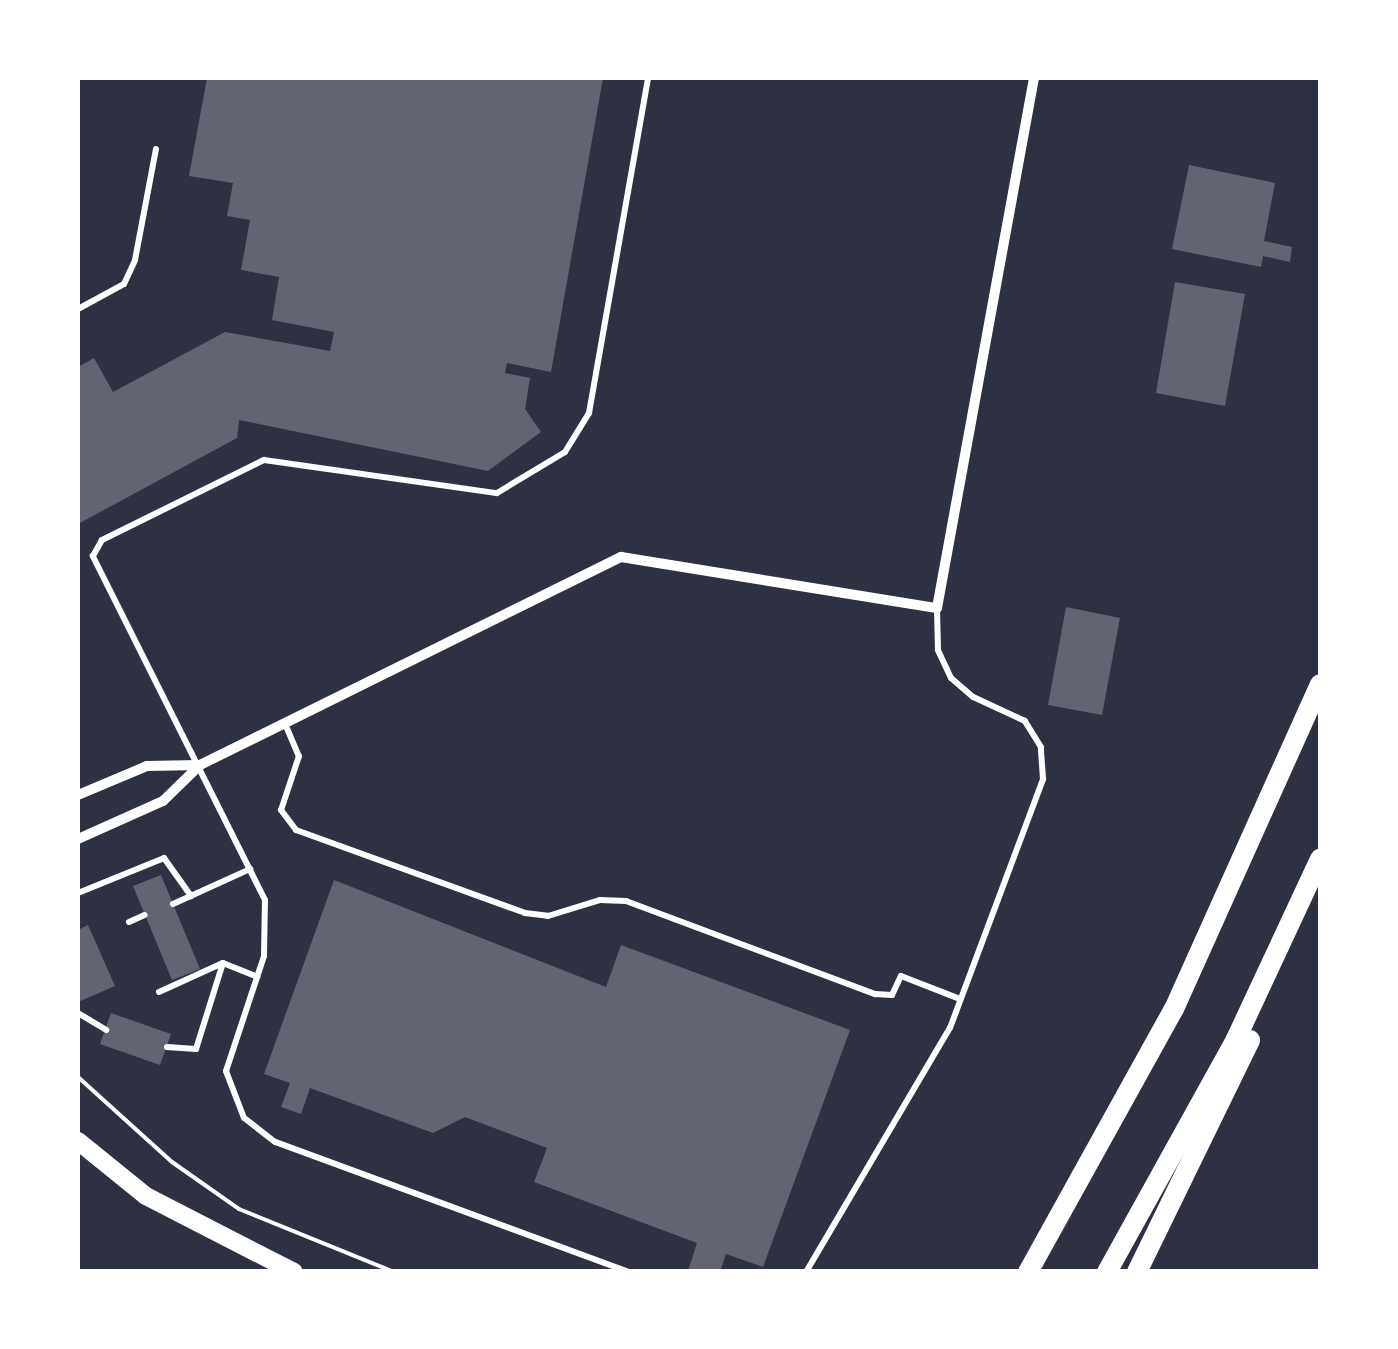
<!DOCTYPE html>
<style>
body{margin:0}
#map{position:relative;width:1398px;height:1349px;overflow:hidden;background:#2d3142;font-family:"PT Serif",serif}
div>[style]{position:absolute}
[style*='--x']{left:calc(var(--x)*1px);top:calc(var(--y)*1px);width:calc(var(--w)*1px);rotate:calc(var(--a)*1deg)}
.building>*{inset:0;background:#626471}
.path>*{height:4px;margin:-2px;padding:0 2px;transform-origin:2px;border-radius:2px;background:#fff}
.service>*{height:6px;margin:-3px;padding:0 3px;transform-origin:3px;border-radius:3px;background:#fff}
.minor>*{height:10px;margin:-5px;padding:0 5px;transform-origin:5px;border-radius:5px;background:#fff}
.tertiary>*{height:18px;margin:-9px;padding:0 9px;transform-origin:9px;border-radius:9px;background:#fff}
.primary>*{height:20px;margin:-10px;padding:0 10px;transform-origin:10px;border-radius:10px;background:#fff}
span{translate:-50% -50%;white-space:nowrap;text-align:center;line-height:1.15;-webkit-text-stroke:10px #fff;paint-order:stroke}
.frame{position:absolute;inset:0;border:80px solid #fff;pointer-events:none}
</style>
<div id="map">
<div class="building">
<div style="clip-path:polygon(207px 78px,603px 78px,551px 372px,507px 363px,505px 373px,530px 378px,525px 409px,541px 432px,488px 471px,239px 420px,237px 438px,78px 524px,78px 367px,94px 358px,113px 392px,225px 332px,330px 351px,334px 332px,272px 320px,279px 277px,241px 270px,250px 220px,227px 216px,233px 183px,189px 176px)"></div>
<div style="clip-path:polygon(1189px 165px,1275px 183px,1264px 241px,1292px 247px,1290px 262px,1263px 256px,1261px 267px,1172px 249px)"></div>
<div style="clip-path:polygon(1175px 282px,1245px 294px,1225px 406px,1156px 393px)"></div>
<div style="clip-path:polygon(1066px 607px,1120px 618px,1102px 715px,1048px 705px)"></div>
<div style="clip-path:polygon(161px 875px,200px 969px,172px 980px,133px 886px)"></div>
<div style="clip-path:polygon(334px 880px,606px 987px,621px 945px,850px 1030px,763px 1267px,726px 1254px,720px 1272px,688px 1271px,697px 1243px,534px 1182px,547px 1148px,465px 1117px,433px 1133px,310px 1088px,301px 1114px,281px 1107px,290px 1083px,264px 1074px)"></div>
<div style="clip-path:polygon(88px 925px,115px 986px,78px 1002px,78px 930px)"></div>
<div style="clip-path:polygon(111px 1013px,171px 1034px,160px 1065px,100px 1044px)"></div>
</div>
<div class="path">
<div style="--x:78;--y:1077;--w:127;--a:42.1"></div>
<div style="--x:172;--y:1162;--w:82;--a:35"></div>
<div style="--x:239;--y:1209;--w:167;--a:22.1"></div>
</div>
<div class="service">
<div style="--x:78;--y:309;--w:52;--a:-28.5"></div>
<div style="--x:124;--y:284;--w:26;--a:-65"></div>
<div style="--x:135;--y:260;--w:113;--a:-79.3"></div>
<div style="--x:286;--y:726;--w:33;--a:67"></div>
<div style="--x:299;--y:756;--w:57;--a:108.4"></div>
<div style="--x:281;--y:810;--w:25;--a:53"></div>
<div style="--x:296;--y:830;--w:244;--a:19.9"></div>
<div style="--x:525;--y:913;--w:23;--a:7"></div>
<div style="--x:548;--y:916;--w:54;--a:-17.1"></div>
<div style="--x:600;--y:900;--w:26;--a:2"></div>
<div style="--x:626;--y:901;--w:266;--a:20.5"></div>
<div style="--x:875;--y:994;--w:17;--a:3"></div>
<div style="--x:892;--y:995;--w:21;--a:-65"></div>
<div style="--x:901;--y:976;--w:63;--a:21.3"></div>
<div style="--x:78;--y:893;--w:93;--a:-22.1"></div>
<div style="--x:164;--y:858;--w:47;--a:54.6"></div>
<div style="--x:173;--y:904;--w:85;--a:-24.4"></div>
<div style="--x:129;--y:922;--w:17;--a:-24"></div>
<div style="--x:159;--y:992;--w:70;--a:-24.4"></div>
<div style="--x:223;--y:963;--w:37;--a:22"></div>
<div style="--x:78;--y:1013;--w:33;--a:31"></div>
<div style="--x:167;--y:1047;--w:29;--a:4"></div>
<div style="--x:196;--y:1049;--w:90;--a:-72.6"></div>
<div style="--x:629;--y:1272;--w:377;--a:-159.8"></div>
<div style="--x:275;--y:1142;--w:39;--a:-142"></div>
<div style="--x:244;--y:1118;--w:50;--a:-111"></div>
<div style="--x:226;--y:1071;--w:121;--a:-71.7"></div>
<div style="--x:264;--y:956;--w:56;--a:-89"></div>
<div style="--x:265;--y:900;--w:385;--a:-116.6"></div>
<div style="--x:93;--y:556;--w:18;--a:-61"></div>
<div style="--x:102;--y:540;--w:181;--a:-26.3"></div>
<div style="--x:264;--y:460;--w:235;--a:8.1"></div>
<div style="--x:497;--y:493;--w:79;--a:-31.1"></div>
<div style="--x:565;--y:452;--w:46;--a:-58.4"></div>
<div style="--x:589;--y:413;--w:340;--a:-80"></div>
<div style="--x:806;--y:1272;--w:283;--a:-59.5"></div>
<div style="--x:950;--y:1028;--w:266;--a:-69.5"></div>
<div style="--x:1043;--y:779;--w:32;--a:-94"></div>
<div style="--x:1041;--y:747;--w:31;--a:-122"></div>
<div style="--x:1025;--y:721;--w:57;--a:-155.2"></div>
<div style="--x:973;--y:697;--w:29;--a:-139"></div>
<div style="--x:951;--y:678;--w:31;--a:-115"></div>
<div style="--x:938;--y:650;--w:42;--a:-91.4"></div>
</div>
<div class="minor">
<div style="--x:78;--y:795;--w:75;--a:-22.8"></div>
<div style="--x:147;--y:766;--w:52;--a:-1.1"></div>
<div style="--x:78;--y:839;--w:93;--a:-24.1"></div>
<div style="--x:163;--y:801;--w:52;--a:-44.2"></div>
<div style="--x:200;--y:765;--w:470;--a:-26.3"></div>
<div style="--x:621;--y:557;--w:320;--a:9.2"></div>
<div style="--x:937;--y:608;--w:539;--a:-79.63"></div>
</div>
<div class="tertiary">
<div style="--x:78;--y:1141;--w:87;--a:39"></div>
<div style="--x:146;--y:1196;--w:166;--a:27.2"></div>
</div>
<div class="primary">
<div style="--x:1028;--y:1272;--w:301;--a:-61"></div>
<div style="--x:1174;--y:1009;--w:356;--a:-65.8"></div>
<div style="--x:1107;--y:1272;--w:266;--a:-61"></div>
<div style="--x:1236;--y:1039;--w:199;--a:-65"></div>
<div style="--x:1137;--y:1272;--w:258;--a:-64"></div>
</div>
<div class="frame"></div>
</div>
